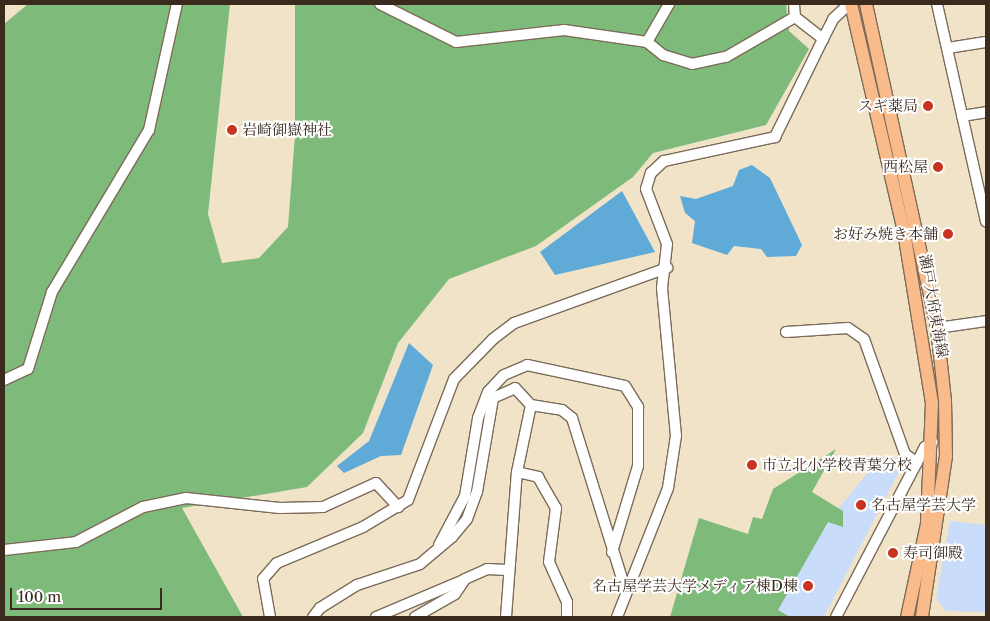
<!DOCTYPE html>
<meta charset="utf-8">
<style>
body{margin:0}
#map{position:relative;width:990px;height:621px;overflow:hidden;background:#f1e3c7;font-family:"Libre Caslon Text","Noto Serif JP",serif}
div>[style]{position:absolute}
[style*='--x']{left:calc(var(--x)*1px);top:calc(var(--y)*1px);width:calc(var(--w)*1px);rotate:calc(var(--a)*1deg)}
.built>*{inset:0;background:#c9dcf9}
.forest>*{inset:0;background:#7eba79}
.water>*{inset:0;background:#60aad8}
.roads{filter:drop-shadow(1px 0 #7b6b59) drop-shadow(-1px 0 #7b6b59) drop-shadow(0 1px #7b6b59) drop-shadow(0 -1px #7b6b59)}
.minor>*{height:10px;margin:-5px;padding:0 5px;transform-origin:5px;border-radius:5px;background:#fff}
.major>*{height:12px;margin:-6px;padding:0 6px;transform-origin:6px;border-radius:6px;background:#fabb8b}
.dots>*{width:14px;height:14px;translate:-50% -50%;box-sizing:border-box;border:2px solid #fff;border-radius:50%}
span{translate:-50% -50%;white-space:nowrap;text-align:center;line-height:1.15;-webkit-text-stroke:4px #fff;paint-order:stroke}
.poi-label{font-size:15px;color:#3b2a1e}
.right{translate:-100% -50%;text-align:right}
.left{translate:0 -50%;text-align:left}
.street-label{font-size:15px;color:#3b2a1e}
.frame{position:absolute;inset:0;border:5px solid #3b2a1e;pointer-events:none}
.scale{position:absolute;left:10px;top:588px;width:152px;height:22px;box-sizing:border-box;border:2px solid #3b2a1e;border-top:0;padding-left:6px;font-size:15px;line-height:18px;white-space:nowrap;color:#3b2a1e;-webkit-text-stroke:4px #fff;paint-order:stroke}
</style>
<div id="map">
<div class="built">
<div style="clip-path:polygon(891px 457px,903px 464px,824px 617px,767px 617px,807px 547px,878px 460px)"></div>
<div style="clip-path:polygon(950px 521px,986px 525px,986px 612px,946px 611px,936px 599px)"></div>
</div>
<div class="forest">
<div style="clip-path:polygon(28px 4px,230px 4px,208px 214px,222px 263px,259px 258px,288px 227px,295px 135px,295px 4px,786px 4px,789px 31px,809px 49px,766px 125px,653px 153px,633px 177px,536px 246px,449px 279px,398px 343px,363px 433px,307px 487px,182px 508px,243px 617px,4px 617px,4px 24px)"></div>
<div style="clip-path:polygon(836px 449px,812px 492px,843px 511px,843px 527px,828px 522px,778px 610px,790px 617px,670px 617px,699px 518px,748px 534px,753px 517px,762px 519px,773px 489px)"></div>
</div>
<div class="water">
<div style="clip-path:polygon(752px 165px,770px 178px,802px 245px,796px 256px,767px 257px,761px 249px,734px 246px,727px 255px,692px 243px,695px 221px,685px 213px,680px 196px,696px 199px,733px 186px,739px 170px)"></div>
<div style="clip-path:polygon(622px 191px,655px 252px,555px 275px,540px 252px)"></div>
<div style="clip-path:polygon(409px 343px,433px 365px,401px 455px,381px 456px,344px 473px,337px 466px,369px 441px)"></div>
</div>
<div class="roads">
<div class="minor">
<div style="--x:380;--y:4;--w:85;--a:26.6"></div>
<div style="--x:456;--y:42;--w:109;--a:-6.3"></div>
<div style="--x:564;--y:30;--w:84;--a:8.2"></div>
<div style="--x:647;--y:42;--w:44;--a:-59.9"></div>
<div style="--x:794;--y:4;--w:13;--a:86"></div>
<div style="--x:795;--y:17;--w:36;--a:38"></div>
<div style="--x:823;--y:39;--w:22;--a:-63"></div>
<div style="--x:833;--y:19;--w:22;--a:-43"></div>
<div style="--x:937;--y:4;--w:223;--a:77.3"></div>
<div style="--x:647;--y:42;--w:21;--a:39"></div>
<div style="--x:663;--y:55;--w:30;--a:17"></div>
<div style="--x:692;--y:64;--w:35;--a:-12"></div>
<div style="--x:726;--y:57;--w:80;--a:-30.1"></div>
<div style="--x:948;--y:48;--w:38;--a:-9"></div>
<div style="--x:962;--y:116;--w:24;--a:-9"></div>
<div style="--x:937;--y:328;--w:49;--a:-8.1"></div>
<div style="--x:786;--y:332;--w:62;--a:-3.7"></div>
<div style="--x:848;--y:328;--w:19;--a:35"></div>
<div style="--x:864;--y:339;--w:122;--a:70.4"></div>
<div style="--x:905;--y:454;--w:15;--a:37"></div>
<div style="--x:4;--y:380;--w:26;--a:-25"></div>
<div style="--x:28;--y:369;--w:81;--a:-72.7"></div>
<div style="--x:52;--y:292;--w:189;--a:-59.1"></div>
<div style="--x:149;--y:130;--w:129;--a:-77.5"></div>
<div style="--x:517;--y:472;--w:22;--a:13"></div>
<div style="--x:538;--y:477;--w:36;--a:60"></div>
<div style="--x:556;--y:508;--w:54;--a:97.4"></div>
<div style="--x:549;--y:562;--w:44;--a:65.8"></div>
<div style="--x:567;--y:602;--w:15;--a:90"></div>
<div style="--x:439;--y:545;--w:55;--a:-62"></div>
<div style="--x:465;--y:496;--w:79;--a:-80.5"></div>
<div style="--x:478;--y:418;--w:28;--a:-69"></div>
<div style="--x:488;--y:392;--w:23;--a:-47"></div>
<div style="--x:504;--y:375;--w:25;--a:-23"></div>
<div style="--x:527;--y:365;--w:100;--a:12.1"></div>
<div style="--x:625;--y:386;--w:25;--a:58"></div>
<div style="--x:638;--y:407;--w:59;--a:90"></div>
<div style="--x:638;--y:466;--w:90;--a:106.8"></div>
<div style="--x:4;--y:550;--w:72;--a:-6.3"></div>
<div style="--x:76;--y:542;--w:76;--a:-27.6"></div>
<div style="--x:143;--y:507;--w:44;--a:-11.8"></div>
<div style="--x:186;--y:498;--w:94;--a:6.1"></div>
<div style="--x:279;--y:508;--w:44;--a:-1.3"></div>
<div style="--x:323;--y:507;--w:58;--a:-24.4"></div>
<div style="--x:376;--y:483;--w:33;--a:47"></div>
<div style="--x:270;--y:617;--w:39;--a:-100"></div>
<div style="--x:263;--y:579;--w:21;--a:-49"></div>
<div style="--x:277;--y:563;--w:93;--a:-22.7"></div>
<div style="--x:363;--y:527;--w:52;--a:-31"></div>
<div style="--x:408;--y:500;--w:129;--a:-69.2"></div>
<div style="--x:454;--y:379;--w:56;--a:-45.7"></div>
<div style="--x:493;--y:339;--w:26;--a:-37"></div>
<div style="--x:514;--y:323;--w:163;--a:-19.8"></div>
<div style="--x:313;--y:617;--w:11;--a:-52"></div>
<div style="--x:320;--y:608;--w:44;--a:-31.9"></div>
<div style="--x:357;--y:585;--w:66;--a:-18.4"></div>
<div style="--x:420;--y:564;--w:42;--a:-40.2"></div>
<div style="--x:452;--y:537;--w:23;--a:-50"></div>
<div style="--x:467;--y:519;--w:29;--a:-70"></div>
<div style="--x:477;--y:492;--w:95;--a:-80.3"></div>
<div style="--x:493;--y:398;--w:24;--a:-24"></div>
<div style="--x:515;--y:388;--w:23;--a:47"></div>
<div style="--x:531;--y:405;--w:31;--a:9"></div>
<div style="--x:562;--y:410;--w:13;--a:39"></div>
<div style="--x:572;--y:418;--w:181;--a:72.7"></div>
<div style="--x:376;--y:617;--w:95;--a:-22.8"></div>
<div style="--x:415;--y:617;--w:46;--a:-29.9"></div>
<div style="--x:455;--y:594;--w:18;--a:-56"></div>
<div style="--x:465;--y:579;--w:24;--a:-24"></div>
<div style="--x:487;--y:569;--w:20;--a:3"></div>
<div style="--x:506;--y:617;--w:145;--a:-85.7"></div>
<div style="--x:517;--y:472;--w:68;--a:-78.2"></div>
<div style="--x:617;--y:617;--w:139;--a:-68.4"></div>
<div style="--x:668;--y:488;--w:53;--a:-81.3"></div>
<div style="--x:676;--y:436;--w:149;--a:-95.4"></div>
<div style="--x:662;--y:288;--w:44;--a:-83.5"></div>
<div style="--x:667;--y:244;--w:59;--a:-110.9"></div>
<div style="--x:646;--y:189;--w:17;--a:-73"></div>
<div style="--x:651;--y:173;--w:18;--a:-43"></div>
<div style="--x:664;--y:161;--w:114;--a:-12.2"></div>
<div style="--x:775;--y:137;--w:109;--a:-63.9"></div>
<div style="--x:836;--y:617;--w:192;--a:-62.4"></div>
<div style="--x:925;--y:447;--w:9;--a:-32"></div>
</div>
<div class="major">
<div style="--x:851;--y:4;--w:234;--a:76.9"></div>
<div style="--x:904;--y:232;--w:173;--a:80.7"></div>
<div style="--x:932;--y:403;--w:121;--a:92.4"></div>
<div style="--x:927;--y:524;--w:95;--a:102.1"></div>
<div style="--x:866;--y:4;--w:332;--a:77.6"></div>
<div style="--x:937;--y:328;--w:72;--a:83.7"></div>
<div style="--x:945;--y:400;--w:56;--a:89"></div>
<div style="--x:946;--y:456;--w:163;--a:98.5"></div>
</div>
</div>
<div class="dots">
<div style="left:928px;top:106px;background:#c8321e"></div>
<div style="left:232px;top:130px;background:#c8321e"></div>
<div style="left:938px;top:167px;background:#c8321e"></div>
<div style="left:948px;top:234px;background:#c8321e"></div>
<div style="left:752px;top:465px;background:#c8321e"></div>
<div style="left:861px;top:505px;background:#c8321e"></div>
<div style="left:893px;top:553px;background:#c8321e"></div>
<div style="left:808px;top:586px;background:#c8321e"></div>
</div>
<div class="poi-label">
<span class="right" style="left:918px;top:106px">スギ薬局</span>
<span class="left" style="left:242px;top:130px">岩崎御嶽神社</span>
<span class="right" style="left:928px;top:167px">西松屋</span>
<span class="right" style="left:938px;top:234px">お好み焼き本舗</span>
<span class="left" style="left:762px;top:465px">市立北小学校青葉分校</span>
<span class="left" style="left:871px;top:505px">名古屋学芸大学</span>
<span class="left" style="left:903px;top:553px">寿司御殿</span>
<span class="right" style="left:798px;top:586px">名古屋学芸大学メディア棟D棟</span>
</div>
<div class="street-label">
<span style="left:934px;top:306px;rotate:80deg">瀬戸大府東海線</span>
</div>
<div class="frame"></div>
<div class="scale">100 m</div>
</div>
